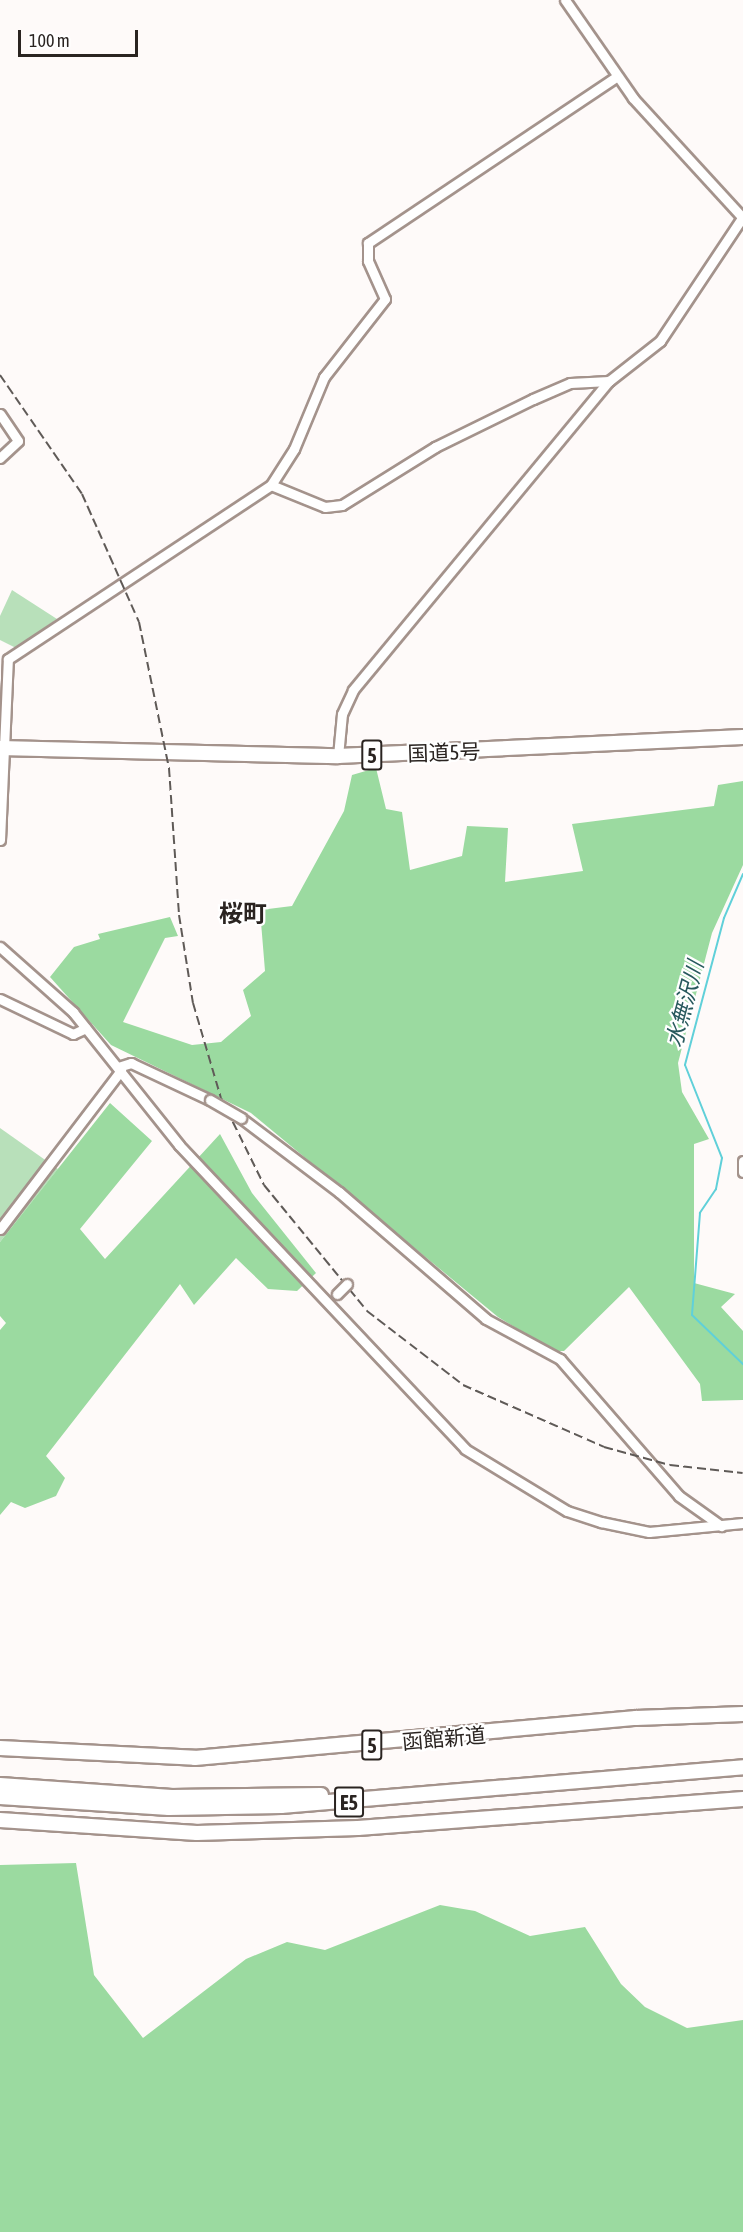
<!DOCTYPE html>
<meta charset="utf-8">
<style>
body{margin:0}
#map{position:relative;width:743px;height:2232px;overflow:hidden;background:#fefaf9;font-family:"Asap Condensed","Noto Sans JP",sans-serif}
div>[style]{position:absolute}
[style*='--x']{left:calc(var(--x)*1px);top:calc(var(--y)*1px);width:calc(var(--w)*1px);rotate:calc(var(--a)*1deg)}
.green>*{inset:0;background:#b8e0ba}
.forest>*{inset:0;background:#9bdaa0}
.stream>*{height:2px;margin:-1px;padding:0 1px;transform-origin:1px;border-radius:1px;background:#60d0d9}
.roads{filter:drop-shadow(2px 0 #a4938c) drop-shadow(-2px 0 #a4938c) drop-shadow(0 2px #a4938c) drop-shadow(0 -2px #a4938c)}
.minor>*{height:9px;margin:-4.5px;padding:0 4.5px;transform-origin:4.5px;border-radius:4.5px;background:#fff}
.highway>*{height:14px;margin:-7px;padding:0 7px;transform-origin:7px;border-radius:7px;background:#fff}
.rail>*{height:2px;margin-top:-1px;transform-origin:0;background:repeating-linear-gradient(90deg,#5f5a57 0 9px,transparent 0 13.5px)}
.bridges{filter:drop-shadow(2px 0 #a4938c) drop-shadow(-2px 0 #a4938c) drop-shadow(0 2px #a4938c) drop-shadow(0 -2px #a4938c)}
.minor-bridge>*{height:9px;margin:-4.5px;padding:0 4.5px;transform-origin:4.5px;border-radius:4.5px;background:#fff}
span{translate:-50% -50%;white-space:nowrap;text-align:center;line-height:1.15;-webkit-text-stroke:4.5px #fff;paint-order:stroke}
.shield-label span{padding:2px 4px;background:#fff;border:2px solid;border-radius:4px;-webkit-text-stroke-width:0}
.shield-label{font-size:20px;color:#2a2421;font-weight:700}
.street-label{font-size:21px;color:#2a2421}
.water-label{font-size:22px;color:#28595d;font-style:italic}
.quarter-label{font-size:24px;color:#2a2421;font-weight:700}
.scale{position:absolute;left:18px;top:30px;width:120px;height:27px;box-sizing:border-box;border:3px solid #2a2421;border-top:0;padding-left:8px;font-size:18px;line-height:21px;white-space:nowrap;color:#2a2421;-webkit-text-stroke:4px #fff;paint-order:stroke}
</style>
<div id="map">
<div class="green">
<div style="clip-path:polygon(12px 590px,57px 619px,16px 648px,0 640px,0 616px)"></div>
<div style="clip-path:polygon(0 1128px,58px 1169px,0 1242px)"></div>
</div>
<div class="forest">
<div style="clip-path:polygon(376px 768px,386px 809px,402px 812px,410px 870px,462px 856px,467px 826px,508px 828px,505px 882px,583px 871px,572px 824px,714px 806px,718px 785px,743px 781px,743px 865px,712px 933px,678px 1063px,682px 1092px,709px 1139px,694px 1144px,694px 1283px,735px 1294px,721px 1307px,743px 1331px,743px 1400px,702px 1401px,700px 1384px,629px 1287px,564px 1351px,554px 1351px,498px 1317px,251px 1113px,111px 1045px,50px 977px,74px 947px,100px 939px,98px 934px,170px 917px,178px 936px,165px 938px,123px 1022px,192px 1045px,221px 1042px,251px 1016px,243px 990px,265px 971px,260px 910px,292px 906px,344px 811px,352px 775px)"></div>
<div style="clip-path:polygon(110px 1103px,152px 1141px,80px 1229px,105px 1259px,220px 1134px,252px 1193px,316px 1273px,297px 1291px,268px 1289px,236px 1258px,194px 1305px,180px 1284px,46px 1456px,65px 1478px,56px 1496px,25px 1508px,11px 1502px,0 1515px,0 1330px,6px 1323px,0 1316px,0 1242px)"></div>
<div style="clip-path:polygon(76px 1863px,94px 1975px,143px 2038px,246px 1959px,287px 1942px,325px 1950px,440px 1905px,475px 1911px,530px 1936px,585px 1927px,621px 1984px,645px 2007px,687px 2028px,743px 2020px,743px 2232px,0 2232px,0 1865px)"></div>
</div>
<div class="stream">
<div style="--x:743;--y:874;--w:48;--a:113.4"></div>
<div style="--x:724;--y:918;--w:152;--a:104.9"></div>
<div style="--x:685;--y:1065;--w:100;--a:68.3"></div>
<div style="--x:722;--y:1158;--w:32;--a:101"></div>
<div style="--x:716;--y:1189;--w:29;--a:124"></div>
<div style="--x:700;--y:1213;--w:102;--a:94.5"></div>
<div style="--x:692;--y:1315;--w:71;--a:43.9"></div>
</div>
<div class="roads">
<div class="minor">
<div style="--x:565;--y:0;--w:119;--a:55.2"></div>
<div style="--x:633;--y:98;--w:163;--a:47.5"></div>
<div style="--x:0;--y:414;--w:32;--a:56"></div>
<div style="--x:18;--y:441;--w:25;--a:137"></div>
<div style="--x:271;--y:485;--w:58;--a:22.2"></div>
<div style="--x:325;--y:507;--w:17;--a:-7"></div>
<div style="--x:342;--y:505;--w:110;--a:-31.9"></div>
<div style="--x:435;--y:447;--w:109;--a:-26.1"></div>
<div style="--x:533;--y:399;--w:40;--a:-23.4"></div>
<div style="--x:570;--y:383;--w:39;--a:-3"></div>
<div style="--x:609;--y:381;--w:65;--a:-38.1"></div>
<div style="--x:660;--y:341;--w:148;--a:-56.3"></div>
<div style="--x:338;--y:756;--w:42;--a:-84.6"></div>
<div style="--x:342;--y:714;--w:26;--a:-65"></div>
<div style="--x:353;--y:690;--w:401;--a:-50.4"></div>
<div style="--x:0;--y:840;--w:181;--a:-87.5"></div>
<div style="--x:8;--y:659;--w:315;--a:-33.5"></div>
<div style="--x:271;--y:485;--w:43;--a:-57.4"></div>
<div style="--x:294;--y:449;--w:78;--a:-67.4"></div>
<div style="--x:324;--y:377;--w:99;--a:-52"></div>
<div style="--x:385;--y:299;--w:42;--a:-114.1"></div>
<div style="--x:368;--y:261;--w:18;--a:-90"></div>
<div style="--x:368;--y:243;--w:298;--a:-33.8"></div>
<div style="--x:0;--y:947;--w:98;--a:41.7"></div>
<div style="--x:73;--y:1012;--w:170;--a:51.4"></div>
<div style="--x:179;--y:1145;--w:417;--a:46.7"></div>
<div style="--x:465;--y:1449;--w:119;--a:31.3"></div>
<div style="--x:567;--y:1511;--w:36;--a:18"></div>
<div style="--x:601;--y:1522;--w:49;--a:11.8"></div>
<div style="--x:649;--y:1532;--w:94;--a:-5.5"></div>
<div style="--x:0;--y:999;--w:81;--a:25.6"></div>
<div style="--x:73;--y:1034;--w:14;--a:-25"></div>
<div style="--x:118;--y:1067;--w:14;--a:-17"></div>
<div style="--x:131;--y:1063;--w:87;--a:25.1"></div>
<div style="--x:241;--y:1118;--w:123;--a:37.1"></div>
<div style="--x:339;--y:1192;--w:194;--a:40.8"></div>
<div style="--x:486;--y:1319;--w:84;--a:28.4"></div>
<div style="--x:560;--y:1359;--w:181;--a:49"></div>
<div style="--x:679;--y:1496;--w:52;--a:35.5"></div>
<div style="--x:743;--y:1161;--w:11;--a:90"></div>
<div style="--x:0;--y:1229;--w:200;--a:-52.7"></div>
</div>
<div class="highway">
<div style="--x:0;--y:748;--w:338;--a:1.4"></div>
<div style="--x:338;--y:756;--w:405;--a:-2.7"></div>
<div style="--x:0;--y:1748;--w:195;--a:2.9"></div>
<div style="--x:195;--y:1758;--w:443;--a:-5.2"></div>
<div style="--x:636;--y:1718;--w:107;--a:-2.1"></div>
<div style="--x:0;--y:1785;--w:172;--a:4"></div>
<div style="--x:172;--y:1797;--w:149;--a:-0.8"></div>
<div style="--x:0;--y:1797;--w:169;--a:3.7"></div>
<div style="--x:169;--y:1808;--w:112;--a:-1"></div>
<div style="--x:281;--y:1806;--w:464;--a:-4.8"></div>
<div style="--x:0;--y:1820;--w:197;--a:3.8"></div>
<div style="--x:197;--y:1833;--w:161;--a:-1.8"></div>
<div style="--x:358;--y:1828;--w:386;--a:-4.3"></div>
</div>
</div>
<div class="rail">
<div style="--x:0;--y:375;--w:145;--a:55.4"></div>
<div style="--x:82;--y:494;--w:140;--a:66"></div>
<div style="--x:139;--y:622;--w:149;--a:78.4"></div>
<div style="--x:169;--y:768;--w:147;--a:86.1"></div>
<div style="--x:179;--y:915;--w:89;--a:81"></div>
<div style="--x:193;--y:1003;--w:99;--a:73.6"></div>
<div style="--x:221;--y:1098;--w:97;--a:63.7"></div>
<div style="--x:264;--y:1185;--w:163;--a:50.7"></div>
<div style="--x:367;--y:1311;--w:121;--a:37.6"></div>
<div style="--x:463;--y:1385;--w:154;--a:23.7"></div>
<div style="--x:604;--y:1447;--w:68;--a:15.3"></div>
<div style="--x:670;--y:1465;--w:73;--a:6.3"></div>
</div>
<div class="bridges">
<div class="minor-bridge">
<div style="--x:210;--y:1100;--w:36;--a:30"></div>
<div style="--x:337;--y:1294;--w:14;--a:-45"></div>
</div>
</div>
<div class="shield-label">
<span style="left:372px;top:755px">5</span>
<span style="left:372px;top:1745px">5</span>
<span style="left:349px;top:1802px">E5</span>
</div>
<div class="street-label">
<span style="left:444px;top:752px;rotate:-2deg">国道5号</span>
<span style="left:444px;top:1738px;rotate:-5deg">函館新道</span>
</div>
<div class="water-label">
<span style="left:685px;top:1004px;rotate:-75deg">水無沢川</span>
</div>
<div class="quarter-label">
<span style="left:243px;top:914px">桜町</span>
</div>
<div class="scale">100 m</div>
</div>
